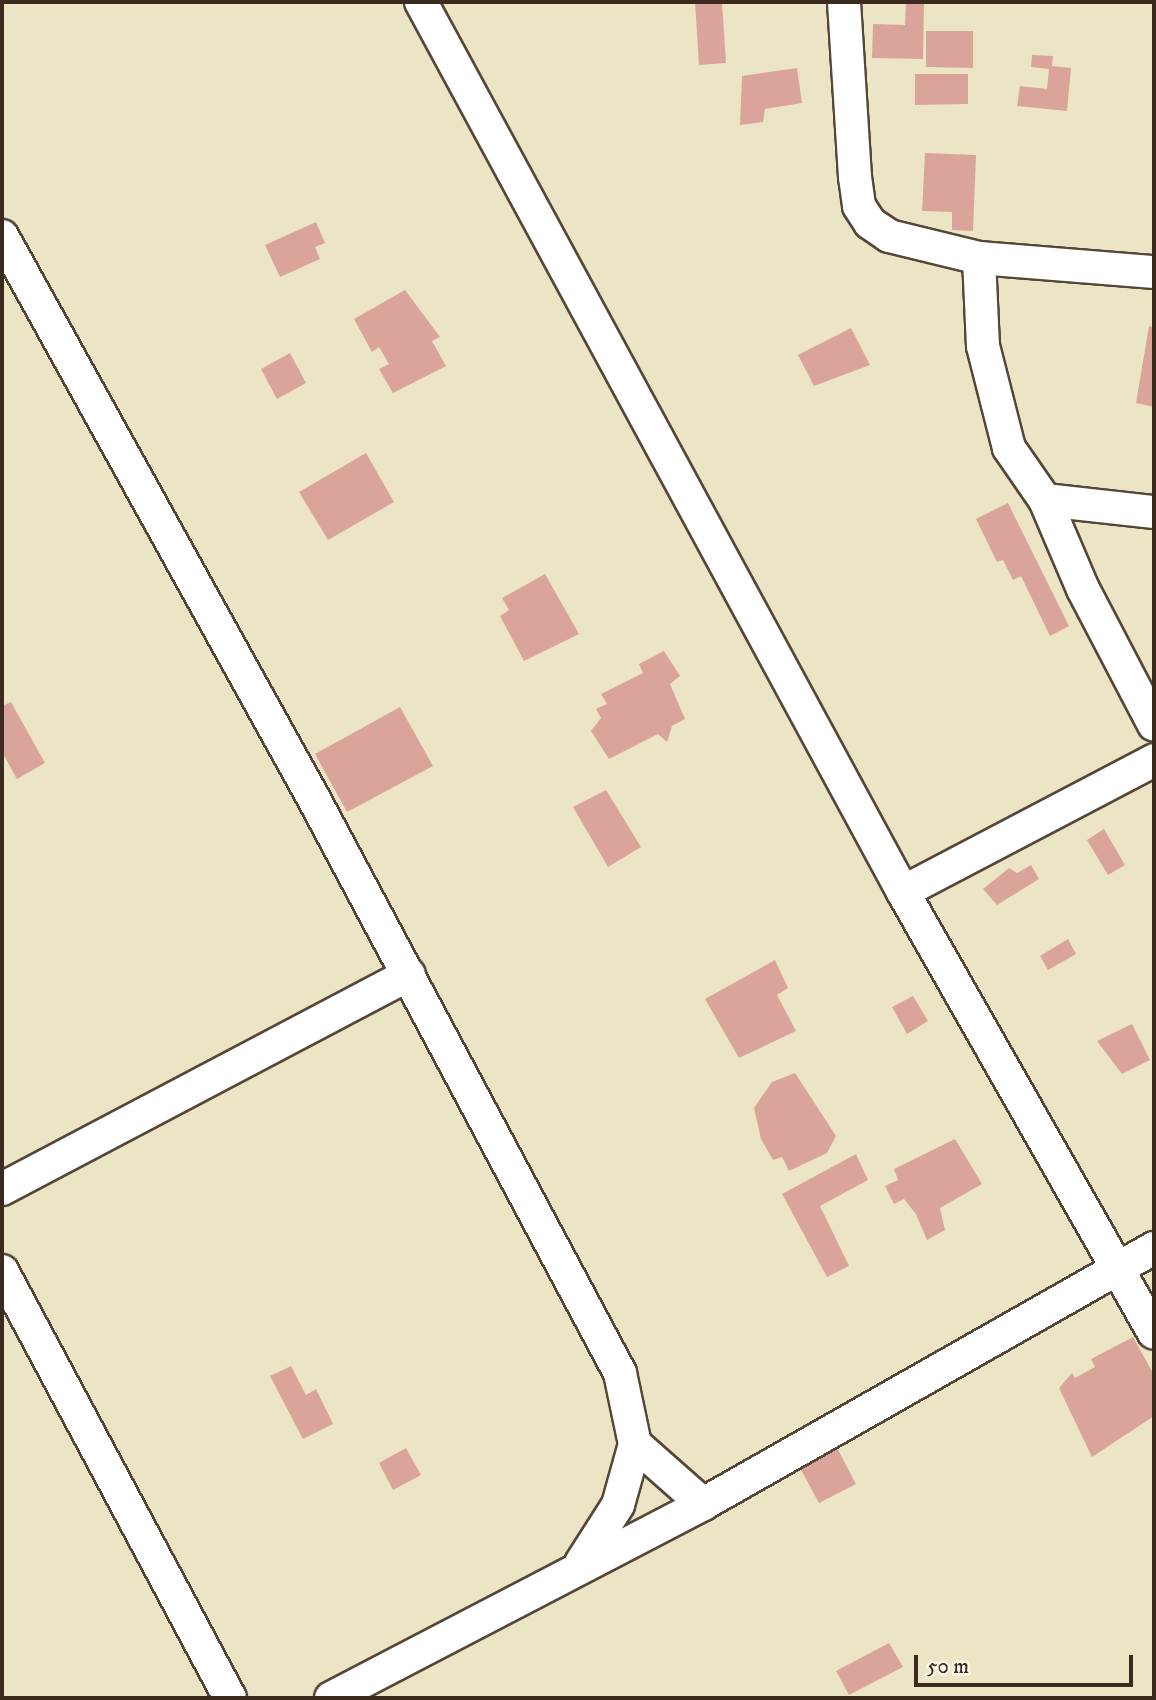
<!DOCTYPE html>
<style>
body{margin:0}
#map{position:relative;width:1156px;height:1700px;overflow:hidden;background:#ece5c5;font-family:"IM FELL DW Pica",serif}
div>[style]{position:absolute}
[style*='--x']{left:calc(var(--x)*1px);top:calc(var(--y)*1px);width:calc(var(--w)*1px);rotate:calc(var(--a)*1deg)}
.building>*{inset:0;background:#dba49b}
.roads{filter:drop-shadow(2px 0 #564637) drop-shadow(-2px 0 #564637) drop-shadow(0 2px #564637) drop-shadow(0 -2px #564637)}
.minor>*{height:32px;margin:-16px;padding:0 16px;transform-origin:16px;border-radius:16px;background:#fff}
span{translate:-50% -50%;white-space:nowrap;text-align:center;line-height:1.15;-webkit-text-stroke:7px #fcf5e5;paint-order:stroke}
.frame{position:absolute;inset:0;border:4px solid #3b2a1e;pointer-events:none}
.scale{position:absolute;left:914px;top:1655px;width:219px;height:32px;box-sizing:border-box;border:4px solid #3b2a1e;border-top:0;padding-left:9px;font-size:21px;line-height:24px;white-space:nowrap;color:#3b2a1e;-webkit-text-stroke:5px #fcf5e5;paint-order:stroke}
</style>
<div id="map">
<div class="building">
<div style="clip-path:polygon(695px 2px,722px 2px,726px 63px,699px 65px)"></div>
<div style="clip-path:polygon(906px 2px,924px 2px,923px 59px,872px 58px,873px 24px,905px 25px)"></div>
<div style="clip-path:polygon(926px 31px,973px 31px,973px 68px,926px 67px)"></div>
<div style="clip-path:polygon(1032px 55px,1053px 56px,1052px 66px,1071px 68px,1067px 111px,1017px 106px,1020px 86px,1047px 89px,1049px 69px,1031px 67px)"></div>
<div style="clip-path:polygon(797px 68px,802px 103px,765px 109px,763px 122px,740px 125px,742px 76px)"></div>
<div style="clip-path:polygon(915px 74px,968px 74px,968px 104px,915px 105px)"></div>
<div style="clip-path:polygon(925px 153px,976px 155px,973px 231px,952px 230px,952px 212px,922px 211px)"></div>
<div style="clip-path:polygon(316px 222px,325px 243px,315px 247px,320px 259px,280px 277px,265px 245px)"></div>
<div style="clip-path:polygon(405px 290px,440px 337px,432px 341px,446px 366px,393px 393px,379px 369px,389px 364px,379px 347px,372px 352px,354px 319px)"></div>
<div style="clip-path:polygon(1149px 326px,1154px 327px,1154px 407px,1136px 403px)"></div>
<div style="clip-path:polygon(851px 328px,870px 365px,814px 386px,798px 355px)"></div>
<div style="clip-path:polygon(290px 353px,306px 383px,277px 399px,261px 369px)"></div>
<div style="clip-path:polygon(366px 453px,394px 502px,328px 540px,299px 492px)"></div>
<div style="clip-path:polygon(1008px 503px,1069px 626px,1050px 636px,1021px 576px,1013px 580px,1003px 560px,997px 562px,976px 519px)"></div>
<div style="clip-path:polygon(545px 574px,579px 634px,524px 661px,500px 616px,509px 610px,502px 598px)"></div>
<div style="clip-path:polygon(664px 651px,680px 676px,670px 684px,685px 719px,672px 726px,667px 742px,658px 734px,609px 759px,591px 731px,601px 718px,596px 709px,607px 704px,601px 694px,643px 673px,639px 664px)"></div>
<div style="clip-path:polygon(11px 702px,45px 763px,17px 779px,2px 752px,2px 706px)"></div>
<div style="clip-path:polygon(400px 707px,433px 766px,347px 812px,315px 754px)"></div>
<div style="clip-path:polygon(606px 790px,641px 847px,608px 867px,573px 807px)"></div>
<div style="clip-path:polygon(1104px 829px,1125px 865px,1108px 875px,1087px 840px)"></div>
<div style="clip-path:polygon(1031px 865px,1039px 879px,997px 905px,983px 889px,1009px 868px,1017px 873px)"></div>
<div style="clip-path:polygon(1068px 939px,1076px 954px,1048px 970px,1040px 956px)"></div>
<div style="clip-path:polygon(775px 960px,788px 988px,777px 995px,796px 1031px,739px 1058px,705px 999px)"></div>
<div style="clip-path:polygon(913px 996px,928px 1021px,907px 1034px,892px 1007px)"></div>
<div style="clip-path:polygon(1132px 1024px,1150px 1060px,1122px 1074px,1097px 1041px)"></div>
<div style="clip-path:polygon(795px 1073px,836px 1136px,827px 1153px,789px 1171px,782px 1157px,773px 1160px,761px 1139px,754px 1108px,772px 1082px)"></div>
<div style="clip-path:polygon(955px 1139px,982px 1184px,940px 1208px,945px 1230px,927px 1240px,916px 1214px,904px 1199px,894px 1204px,885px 1186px,898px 1180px,894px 1169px)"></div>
<div style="clip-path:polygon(856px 1154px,868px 1180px,820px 1206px,849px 1266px,827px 1277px,782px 1194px)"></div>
<div style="clip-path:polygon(1133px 1337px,1154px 1375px,1154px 1416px,1092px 1457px,1059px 1388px,1072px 1373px,1075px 1378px,1095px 1367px,1091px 1359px)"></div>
<div style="clip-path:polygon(291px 1366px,306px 1395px,316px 1389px,333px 1424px,303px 1439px,270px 1376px)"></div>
<div style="clip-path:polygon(406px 1448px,421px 1475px,393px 1490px,379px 1463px)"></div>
<div style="clip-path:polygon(837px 1448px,856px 1484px,819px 1503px,800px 1468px)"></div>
<div style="clip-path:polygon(889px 1643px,903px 1667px,849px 1695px,836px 1671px)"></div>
</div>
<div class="roads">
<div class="minor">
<div style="--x:421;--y:2;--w:1012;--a:61.56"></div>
<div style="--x:903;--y:892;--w:507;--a:60.35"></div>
<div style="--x:844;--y:2;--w:175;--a:86.4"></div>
<div style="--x:855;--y:177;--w:29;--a:82"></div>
<div style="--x:859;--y:206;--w:20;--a:57"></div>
<div style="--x:870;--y:223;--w:23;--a:34"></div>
<div style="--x:889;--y:236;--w:93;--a:13.7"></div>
<div style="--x:979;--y:258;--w:176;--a:4.6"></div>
<div style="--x:2;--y:236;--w:646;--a:61.01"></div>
<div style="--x:315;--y:801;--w:648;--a:61.93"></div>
<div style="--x:620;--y:1373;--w:73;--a:78.1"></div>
<div style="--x:635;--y:1444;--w:63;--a:105.6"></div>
<div style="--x:618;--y:1505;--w:69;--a:122.5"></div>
<div style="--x:979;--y:258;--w:88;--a:87.4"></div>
<div style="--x:983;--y:346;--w:105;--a:75.7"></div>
<div style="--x:1009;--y:448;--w:63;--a:55.3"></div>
<div style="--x:1045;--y:500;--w:97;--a:66.9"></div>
<div style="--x:1083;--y:589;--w:153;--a:62.4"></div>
<div style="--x:1045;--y:500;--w:110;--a:6.3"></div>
<div style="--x:903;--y:892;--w:284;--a:-27.7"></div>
<div style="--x:2;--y:1189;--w:460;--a:-27.8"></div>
<div style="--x:2;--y:1271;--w:484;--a:61.9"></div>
<div style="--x:635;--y:1444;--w:91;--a:41.4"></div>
<div style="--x:331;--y:1698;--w:420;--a:-27.5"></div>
<div style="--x:703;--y:1504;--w:519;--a:-29.58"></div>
</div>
</div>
<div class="frame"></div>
<div class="scale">50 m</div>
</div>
